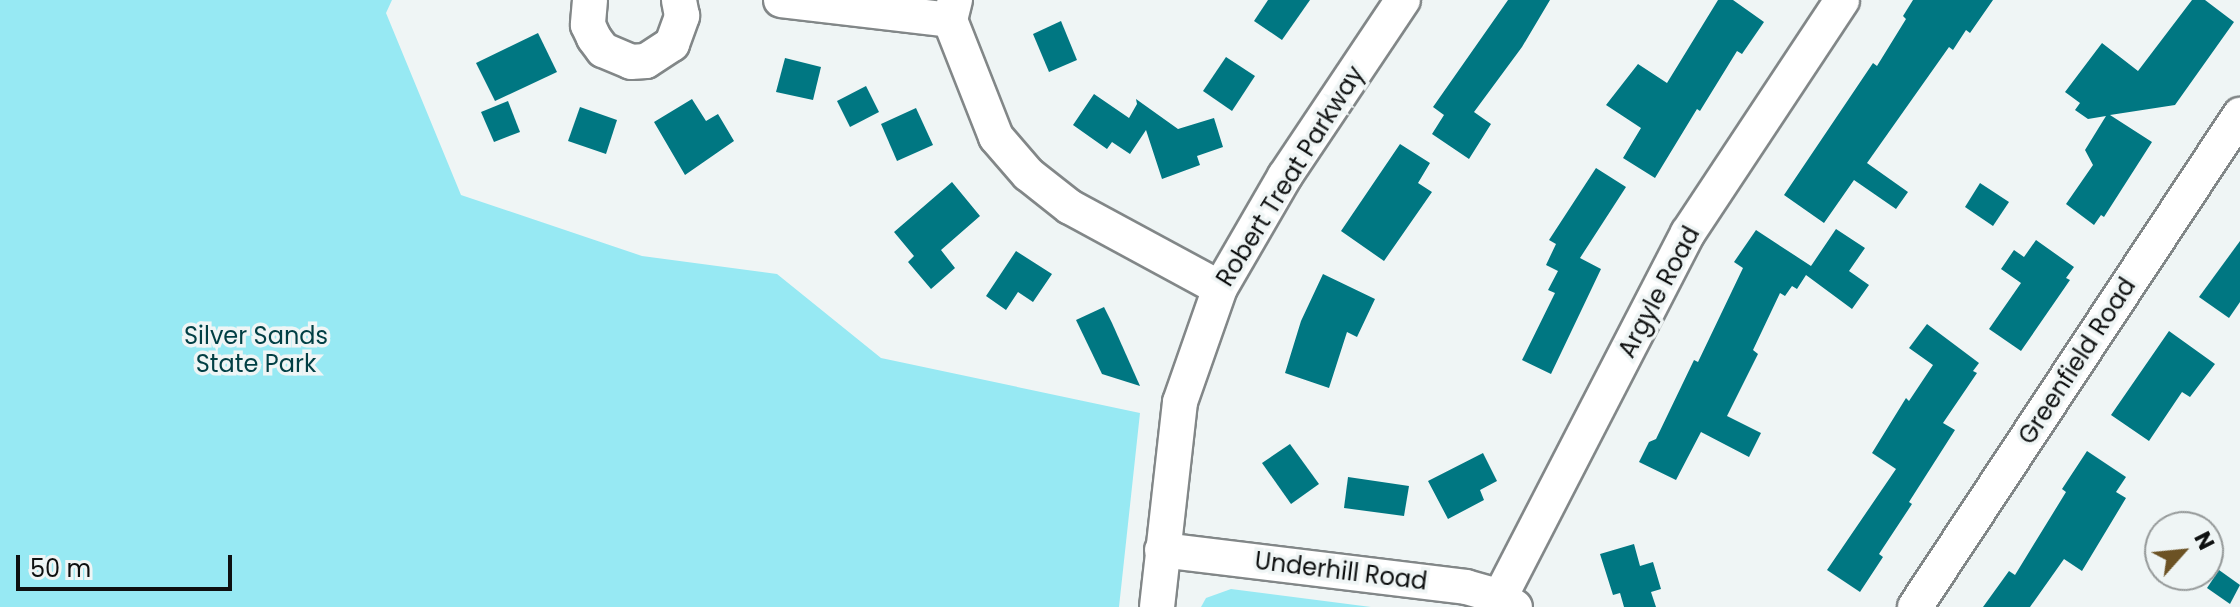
<!DOCTYPE html>
<style>
body{margin:0}
#map{position:relative;width:2240px;height:607px;overflow:hidden;background:#eff5f5;font-family:Poppins,sans-serif}
div>[style]{position:absolute}
[style*='--x']{left:calc(var(--x)*1px);top:calc(var(--y)*1px);width:calc(var(--w)*1px);rotate:calc(var(--a)*1deg)}
.green>*{inset:0;background:#97e9f3}
.building>*{inset:0;background:#007782}
.roads{filter:drop-shadow(2px 0 #828788) drop-shadow(-2px 0 #828788) drop-shadow(0 2px #828788) drop-shadow(0 -2px #828788)}
.minor>*{height:34px;margin:-17px;padding:0 17px;transform-origin:17px;border-radius:17px;background:#fff}
span{translate:-50% -50%;white-space:nowrap;text-align:center;line-height:1.15;-webkit-text-stroke:7px #eff5f5;paint-order:stroke}
.street-label{font-size:24px;color:#0e1010}
.park-label{font-size:24px;color:#013f44}
.north{position:absolute;left:2144px;top:511px;width:80px;height:80px;box-sizing:border-box;background:#eff5f5;border:2px solid #959999;border-radius:50%;rotate:63deg;font-size:22px;font-weight:700;line-height:32px;text-align:center;color:#0e1010}
.north::after{content:'';display:block;margin:auto;width:28px;height:36px;background:#6c5224;clip-path:polygon(50% 0,100% 100%,50% 72%,0 100%)}
.scale{position:absolute;left:16px;top:555px;width:216px;height:36px;box-sizing:border-box;border:4px solid #0e1010;border-top:0;padding-left:10px;font-size:24px;line-height:28px;white-space:nowrap;color:#0e1010;-webkit-text-stroke:6px #eff5f5;paint-order:stroke}
</style>
<div id="map">
<div class="green">
<div style="clip-path:polygon(0 0,392px 0,386px 13px,461px 195px,642px 256px,777px 274px,881px 358px,1140px 413px,1119px 607px,0 607px)"></div>
<div style="clip-path:polygon(1231px 589px,1371px 607px,1201px 607px,1206px 598px)"></div>
</div>
<div class="building">
<div style="clip-path:polygon(1268px 0,1310px 0,1282px 40px,1254px 21px)"></div>
<div style="clip-path:polygon(1508px 0,1550px 0,1522px 47px,1474px 112px,1491px 124px,1469px 159px,1432px 134px,1444px 115px,1433px 107px)"></div>
<div style="clip-path:polygon(1718px 0,1733px 0,1764px 22px,1742px 54px,1737px 51px,1700px 111px,1697px 109px,1655px 178px,1623px 158px,1641px 128px,1606px 105px,1638px 64px,1667px 83px)"></div>
<div style="clip-path:polygon(1913px 0,1993px 0,1970px 33px,1966px 30px,1953px 50px,1949px 47px,1867px 163px,1908px 192px,1896px 209px,1854px 180px,1824px 223px,1784px 195px,1873px 63px,1877px 66px,1906px 19px,1903px 16px)"></div>
<div style="clip-path:polygon(2192px 0,2205px 0,2234px 22px,2175px 105px,2110px 115px,2152px 142px,2104px 217px,2101px 215px,2094px 225px,2066px 204px,2093px 165px,2085px 150px,2106px 116px,2088px 119px,2075px 110px,2080px 103px,2065px 92px,2102px 43px,2138px 71px)"></div>
<div style="clip-path:polygon(1061px 21px,1077px 60px,1049px 72px,1033px 34px)"></div>
<div style="clip-path:polygon(538px 33px,557px 72px,495px 101px,476px 63px)"></div>
<div style="clip-path:polygon(1226px 57px,1255px 76px,1232px 111px,1203px 91px)"></div>
<div style="clip-path:polygon(785px 58px,821px 67px,813px 100px,776px 92px)"></div>
<div style="clip-path:polygon(866px 86px,879px 112px,850px 127px,837px 101px)"></div>
<div style="clip-path:polygon(1094px 94px,1129px 118px,1137px 104px,1136px 99px,1178px 129px,1214px 118px,1223px 147px,1197px 156px,1200px 165px,1162px 179px,1146px 130px,1130px 154px,1112px 142px,1107px 149px,1073px 125px)"></div>
<div style="clip-path:polygon(692px 99px,706px 121px,718px 114px,734px 141px,685px 175px,654px 122px)"></div>
<div style="clip-path:polygon(508px 101px,520px 132px,494px 142px,481px 112px)"></div>
<div style="clip-path:polygon(580px 107px,617px 120px,606px 154px,568px 141px)"></div>
<div style="clip-path:polygon(916px 108px,933px 145px,897px 161px,881px 124px)"></div>
<div style="clip-path:polygon(1400px 144px,1430px 163px,1418px 183px,1432px 192px,1384px 261px,1341px 231px)"></div>
<div style="clip-path:polygon(1596px 168px,1626px 187px,1580px 258px,1601px 269px,1551px 374px,1522px 360px,1555px 293px,1548px 290px,1558px 271px,1546px 265px,1556px 244px,1549px 240px)"></div>
<div style="clip-path:polygon(952px 182px,980px 216px,941px 250px,955px 268px,931px 289px,908px 262px,914px 256px,894px 232px)"></div>
<div style="clip-path:polygon(1980px 183px,2009px 202px,1993px 226px,1965px 207px)"></div>
<div style="clip-path:polygon(1836px 229px,1865px 248px,1849px 271px,1869px 285px,1852px 309px,1806px 275px,1797px 289px,1792px 286px,1785px 296px,1780px 293px,1753px 350px,1758px 354px,1727px 416px,1761px 433px,1749px 457px,1701px 432px,1676px 480px,1639px 462px,1649px 442px,1656px 439px,1694px 360px,1698px 362px,1743px 268px,1734px 262px,1756px 230px,1811px 266px)"></div>
<div style="clip-path:polygon(2036px 240px,2074px 267px,2066px 278px,2070px 280px,2021px 351px,1989px 329px,2021px 283px,2001px 269px,2014px 250px,2024px 257px)"></div>
<div style="clip-path:polygon(2240px 241px,2240px 302px,2229px 318px,2199px 297px)"></div>
<div style="clip-path:polygon(1016px 251px,1052px 274px,1033px 302px,1018px 292px,1006px 310px,986px 296px)"></div>
<div style="clip-path:polygon(1323px 274px,1375px 299px,1357px 337px,1347px 332px,1329px 388px,1285px 373px,1301px 321px)"></div>
<div style="clip-path:polygon(1104px 307px,1112px 323px,1140px 386px,1102px 374px,1076px 320px)"></div>
<div style="clip-path:polygon(1927px 324px,1979px 363px,1973px 371px,1977px 373px,1943px 423px,1955px 430px,1909px 502px,1912px 504px,1879px 554px,1883px 557px,1860px 592px,1827px 570px,1896px 469px,1872px 453px,1906px 398px,1909px 401px,1933px 365px,1909px 348px)"></div>
<div style="clip-path:polygon(2169px 331px,2215px 364px,2190px 397px,2182px 392px,2149px 441px,2111px 415px)"></div>
<div style="clip-path:polygon(1290px 444px,1319px 484px,1291px 504px,1262px 463px)"></div>
<div style="clip-path:polygon(2087px 451px,2126px 477px,2116px 492px,2126px 498px,2082px 571px,2064px 559px,2030px 607px,1983px 607px,2009px 571px,2015px 575px,2066px 492px,2062px 489px)"></div>
<div style="clip-path:polygon(1483px 453px,1497px 481px,1480px 490px,1484px 500px,1448px 519px,1428px 481px)"></div>
<div style="clip-path:polygon(1348px 477px,1409px 486px,1404px 516px,1344px 508px)"></div>
<div style="clip-path:polygon(1634px 544px,1640px 566px,1653px 562px,1661px 589px,1651px 592px,1656px 607px,1624px 607px,1620px 593px,1613px 595px,1600px 554px)"></div>
<div style="clip-path:polygon(2219px 570px,2240px 585px,2230px 604px,2207px 588px)"></div>
</div>
<div class="roads">
<div class="minor">
<div style="--x:590;--y:0;--w:25;--a:95"></div>
<div style="--x:588;--y:25;--w:14;--a:65"></div>
<div style="--x:594;--y:38;--w:15;--a:53"></div>
<div style="--x:603;--y:50;--w:30;--a:23"></div>
<div style="--x:631;--y:62;--w:15;--a:-4"></div>
<div style="--x:646;--y:61;--w:31;--a:-33"></div>
<div style="--x:672;--y:44;--w:30;--a:-70"></div>
<div style="--x:682;--y:16;--w:16;--a:-101"></div>
<div style="--x:781;--y:0;--w:170;--a:6.7"></div>
<div style="--x:955;--y:0;--w:21;--a:104"></div>
<div style="--x:950;--y:20;--w:126;--a:68.5"></div>
<div style="--x:996;--y:137;--w:49;--a:49.1"></div>
<div style="--x:1028;--y:174;--w:53;--a:38.2"></div>
<div style="--x:1070;--y:207;--w:170;--a:28.4"></div>
<div style="--x:1162;--y:550;--w:306;--a:6.9"></div>
<div style="--x:1466;--y:587;--w:35;--a:16"></div>
<div style="--x:1500;--y:597;--w:18;--a:34"></div>
<div style="--x:1500;--y:597;--w:410;--a:-62.7"></div>
<div style="--x:1688;--y:233;--w:279;--a:-56.5"></div>
<div style="--x:1157;--y:607;--w:206;--a:-83.6"></div>
<div style="--x:1180;--y:402;--w:121;--a:-70.7"></div>
<div style="--x:1220;--y:288;--w:129;--a:-59.9"></div>
<div style="--x:1285;--y:176;--w:212;--a:-56.2"></div>
<div style="--x:1915;--y:607;--w:590;--a:-56.55"></div>
</div>
</div>
<div class="street-label">
<span style="left:1290px;top:176px;rotate:-58deg">Robert Treat Parkway</span>
<span style="left:1659px;top:292px;rotate:-62deg">Argyle Road</span>
<span style="left:2077px;top:361px;rotate:-57deg">Greenfield Road</span>
<span style="left:1341px;top:571px;rotate:7deg">Underhill Road</span>
</div>
<div class="park-label">
<span style="left:256px;top:350px">Silver Sands<br>State Park</span>
</div>
<div class="north">N</div>
<div class="scale">50 m</div>
</div>
